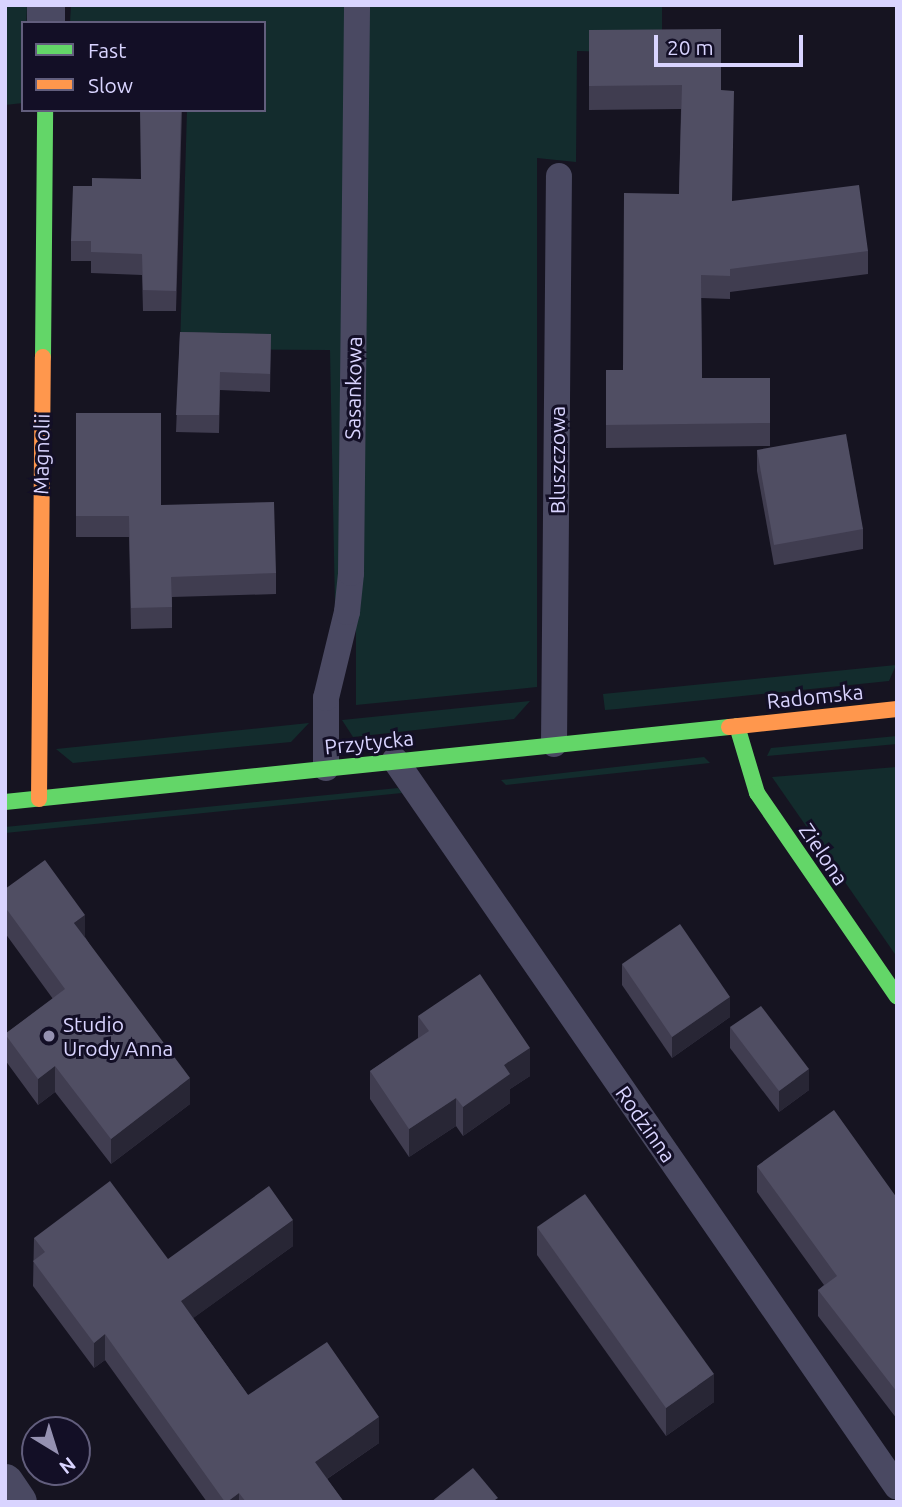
<!DOCTYPE html>
<style>
body{margin:0}
#map{position:relative;width:902px;height:1507px;overflow:hidden;background:#161421;font-family:Ubuntu,sans-serif}
div>[style]{position:absolute}
[style*='--x']{left:calc(var(--x)*1px);top:calc(var(--y)*1px);width:calc(var(--w)*1px);rotate:calc(var(--a)*1deg)}
.green>*{inset:0;background:#132c2d}
.lane>*{height:26px;margin:-13px;padding:0 13px;transform-origin:13px;border-radius:13px;background:#4a4962}
.street>*{height:38px;margin:-19px;padding:0 19px;transform-origin:19px;border-radius:19px;background:#4a4962}
.fast>*{height:16px;margin:-8px;padding:0 8px;transform-origin:8px;border-radius:8px;background:#63d668}
.slow>*{height:16px;margin:-8px;padding:0 8px;transform-origin:8px;border-radius:8px;background:#ff974d}
.wall>*{inset:0;background:#403d50}
.shaded-wall>*{inset:0;background:#282635}
.building>*{inset:0;background:#504e63}
.dots>*{width:19px;height:19px;translate:-50% -50%;box-sizing:border-box;border:4px solid #130f26;border-radius:50%}
span{translate:-50% -50%;white-space:nowrap;text-align:center;line-height:1.15;-webkit-text-stroke:6px #130f26;paint-order:stroke}
.street-label{font-size:21px;color:#d9d4ff}
.poi-label{font-size:21px;color:#d9d4ff}
.left{translate:0 -50%;text-align:left}
.frame{position:absolute;inset:0;border:7px solid #d9d4ff;pointer-events:none}
.legend{position:absolute;left:21px;top:21px;width:245px;height:91px;box-sizing:border-box;background:#130f26;border:2px solid #625e7d;margin:0;padding:9px 12px;list-style:none;font-size:21px;color:#d9d4ff}
.legend li{display:flex;align-items:center;gap:14px;height:35px}
.legend b{width:35px;border:2px solid #625e7d}
.north{position:absolute;left:21px;top:1416px;width:70px;height:70px;box-sizing:border-box;background:#130f26;border:2px solid #625e7d;border-radius:50%;rotate:142deg;font-size:19px;font-weight:700;line-height:28px;text-align:center;color:#d9d4ff}
.north::after{content:'';display:block;margin:auto;width:24px;height:32px;background:#9591b1;clip-path:polygon(50% 0,100% 100%,50% 72%,0 100%)}
.scale{position:absolute;left:654px;top:35px;width:149px;height:32px;box-sizing:border-box;border:4px solid #d9d4ff;border-top:0;padding-left:9px;font-size:21px;line-height:24px;white-space:nowrap;color:#d9d4ff;-webkit-text-stroke:5px #130f26;paint-order:stroke}
</style>
<div id="map">
<div class="green">
<div style="clip-path:polygon(5px 5px,27px 5px,23px 103px,5px 105px)"></div>
<div style="clip-path:polygon(71px 5px,662px 5px,662px 53px,577px 51px,576px 162px,537px 158px,537px 687px,356px 705px,356px 604px,335px 606px,330px 350px,180px 349px,187px 110px,264px 110px,264px 23px,70px 23px)"></div>
<div style="clip-path:polygon(896px 665px,889px 681px,617px 709px,605px 710px,603px 694px)"></div>
<div style="clip-path:polygon(530px 701px,514px 719px,353px 737px,342px 720px)"></div>
<div style="clip-path:polygon(309px 723px,291px 742px,73px 763px,56px 749px)"></div>
<div style="clip-path:polygon(897px 736px,897px 744px,767px 756px,771px 748px)"></div>
<div style="clip-path:polygon(704px 757px,710px 763px,506px 785px,501px 780px)"></div>
<div style="clip-path:polygon(897px 767px,897px 957px,772px 777px)"></div>
<div style="clip-path:polygon(398px 788px,402px 793px,5px 833px,5px 827px)"></div>
</div>
<div class="lane">
<div style="--x:554;--y:744;--w:568;--a:-89.5"></div>
<div style="--x:395;--y:760;--w:883;--a:55.37"></div>
<div style="--x:326;--y:768;--w:70;--a:-90"></div>
<div style="--x:326;--y:698;--w:89;--a:-76.3"></div>
<div style="--x:347;--y:612;--w:39;--a:-84"></div>
<div style="--x:351;--y:573;--w:568;--a:-89.39"></div>
</div>
<div class="street">
<div style="--x:46;--y:23;--w:18;--a:-90"></div>
<div style="--x:5;--y:1483;--w:23;--a:56"></div>
</div>
<div class="fast">
<div style="--x:43;--y:357;--w:247;--a:-89.5"></div>
<div style="--x:737;--y:726;--w:70;--a:73.4"></div>
<div style="--x:757;--y:793;--w:247;--a:55.5"></div>
<div style="--x:5;--y:802;--w:728;--a:-5.91"></div>
</div>
<div class="slow">
<div style="--x:729;--y:727;--w:169;--a:-6.1"></div>
<div style="--x:39;--y:799;--w:442;--a:-89.5"></div>
</div>
<div class="wall">
<div style="clip-path:polygon(589px 30px,721px 90px,732px 201px,868px 251px,868px 274px,730px 292px,730px 299px,701px 298px,702px 378px,770px 378px,770px 446px,606px 448px,606px 370px,623px 370px,679px 194px,681px 109px,589px 110px)"></div>
<div style="clip-path:polygon(182px 110px,176px 311px,143px 311px,142px 275px,91px 273px,91px 261px,71px 261px,71px 241px,92px 186px,141px 179px)"></div>
<div style="clip-path:polygon(180px 332px,271px 334px,270px 392px,220px 390px,219px 433px,176px 432px)"></div>
<div style="clip-path:polygon(76px 413px,161px 505px,276px 573px,276px 594px,172px 597px,172px 628px,131px 629px,129px 537px,76px 537px)"></div>
<div style="clip-path:polygon(757px 450px,863px 529px,863px 549px,774px 565px,757px 471px)"></div>
<div style="clip-path:polygon(5px 889px,85px 937px,190px 1104px,111px 1164px,55px 1092px,38px 1105px,5px 1060px,5px 1034px,53px 999px,5px 933px)"></div>
<div style="clip-path:polygon(622px 964px,730px 1017px,672px 1058px,622px 985px)"></div>
<div style="clip-path:polygon(418px 1016px,530px 1076px,510px 1089px,510px 1103px,463px 1136px,456px 1126px,409px 1157px,370px 1099px,370px 1071px,418px 1038px)"></div>
<div style="clip-path:polygon(730px 1027px,809px 1090px,779px 1112px,730px 1048px)"></div>
<div style="clip-path:polygon(757px 1166px,897px 1198px,897px 1419px,818px 1316px,818px 1290px,824px 1285px,757px 1192px)"></div>
<div style="clip-path:polygon(537px 1227px,714px 1402px,666px 1436px,537px 1255px)"></div>
<div style="clip-path:polygon(34px 1238px,168px 1259px,293px 1246px,193px 1318px,248px 1395px,379px 1443px,327px 1479px,344px 1502px,207px 1502px,105px 1360px,94px 1368px,33px 1286px)"></div>
</div>
<div class="shaded-wall">
<div style="clip-path:polygon(85px 915px,85px 941px,74px 923px)"></div>
<div style="clip-path:polygon(730px 997px,730px 1017px,672px 1058px,672px 1037px)"></div>
<div style="clip-path:polygon(530px 1048px,530px 1076px,510px 1089px,510px 1103px,463px 1136px,463px 1107px,504px 1065px)"></div>
<div style="clip-path:polygon(55px 1066px,55px 1092px,38px 1105px,38px 1079px)"></div>
<div style="clip-path:polygon(809px 1069px,809px 1090px,779px 1112px,779px 1091px)"></div>
<div style="clip-path:polygon(190px 1078px,190px 1104px,111px 1164px,111px 1139px)"></div>
<div style="clip-path:polygon(456px 1098px,456px 1126px,409px 1157px,409px 1129px)"></div>
<div style="clip-path:polygon(293px 1220px,293px 1246px,181px 1327px,181px 1301px)"></div>
<div style="clip-path:polygon(105px 1334px,105px 1360px,94px 1368px,94px 1343px)"></div>
<div style="clip-path:polygon(714px 1374px,714px 1402px,666px 1436px,666px 1408px)"></div>
<div style="clip-path:polygon(379px 1417px,379px 1443px,315px 1487px,315px 1462px)"></div>
<div style="clip-path:polygon(239px 1493px,239px 1502px,227px 1502px)"></div>
</div>
<div class="building">
<div style="clip-path:polygon(721px 29px,721px 90px,734px 91px,732px 201px,859px 185px,868px 251px,730px 269px,730px 276px,701px 275px,702px 378px,770px 378px,770px 423px,606px 425px,606px 370px,623px 370px,624px 193px,679px 194px,682px 85px,589px 86px,589px 30px)"></div>
<div style="clip-path:polygon(140px 110px,181px 110px,176px 291px,143px 290px,142px 254px,91px 252px,91px 241px,71px 241px,73px 186px,92px 186px,92px 178px,141px 179px)"></div>
<div style="clip-path:polygon(180px 332px,271px 334px,270px 374px,220px 372px,219px 415px,176px 415px)"></div>
<div style="clip-path:polygon(76px 413px,161px 413px,161px 505px,274px 502px,276px 573px,171px 577px,172px 607px,131px 608px,129px 516px,76px 516px)"></div>
<div style="clip-path:polygon(846px 434px,863px 529px,774px 545px,757px 450px)"></div>
<div style="clip-path:polygon(45px 860px,85px 915px,74px 923px,190px 1078px,111px 1139px,55px 1066px,38px 1079px,5px 1034px,65px 989px,5px 907px,5px 889px)"></div>
<div style="clip-path:polygon(680px 924px,730px 997px,672px 1037px,622px 964px)"></div>
<div style="clip-path:polygon(480px 974px,530px 1048px,504px 1065px,510px 1074px,463px 1107px,456px 1098px,409px 1129px,370px 1071px,429px 1031px,418px 1016px)"></div>
<div style="clip-path:polygon(761px 1006px,809px 1069px,779px 1091px,730px 1027px)"></div>
<div style="clip-path:polygon(834px 1110px,897px 1198px,897px 1392px,818px 1290px,837px 1276px,757px 1166px)"></div>
<div style="clip-path:polygon(110px 1181px,168px 1259px,269px 1186px,293px 1220px,181px 1301px,248px 1395px,327px 1342px,379px 1417px,315px 1462px,344px 1502px,246px 1502px,239px 1493px,227px 1502px,225px 1502px,105px 1334px,94px 1343px,33px 1261px,45px 1252px,34px 1238px)"></div>
<div style="clip-path:polygon(585px 1194px,714px 1374px,666px 1408px,537px 1227px)"></div>
<div style="clip-path:polygon(473px 1468px,498px 1498px,492px 1502px,431px 1502px)"></div>
</div>
<div class="dots">
<div style="left:49px;top:1036px;background:#9591b1"></div>
</div>
<div class="street-label">
<span style="left:353px;top:388px;rotate:-89deg">Sasankowa</span>
<span style="left:41px;top:454px;rotate:-89deg">Magnolii</span>
<span style="left:557px;top:460px;rotate:-90deg">Bluszczowa</span>
<span style="left:815px;top:696px;rotate:-6deg">Radomska</span>
<span style="left:369px;top:742px;rotate:-6deg">Przytycka</span>
<span style="left:824px;top:854px;rotate:56deg">Zielona</span>
<span style="left:646px;top:1124px;rotate:55deg">Rodzinna</span>
</div>
<div class="poi-label">
<span class="left" style="left:63px;top:1036px">Studio<br>Urody Anna</span>
</div>
<div class="frame"></div>
<ul class="legend">
<li><b style="height:9px;background:#63d668"></b>Fast</li>
<li><b style="height:9px;background:#ff974d"></b>Slow</li>
</ul>
<div class="north">N</div>
<div class="scale">20 m</div>
</div>
